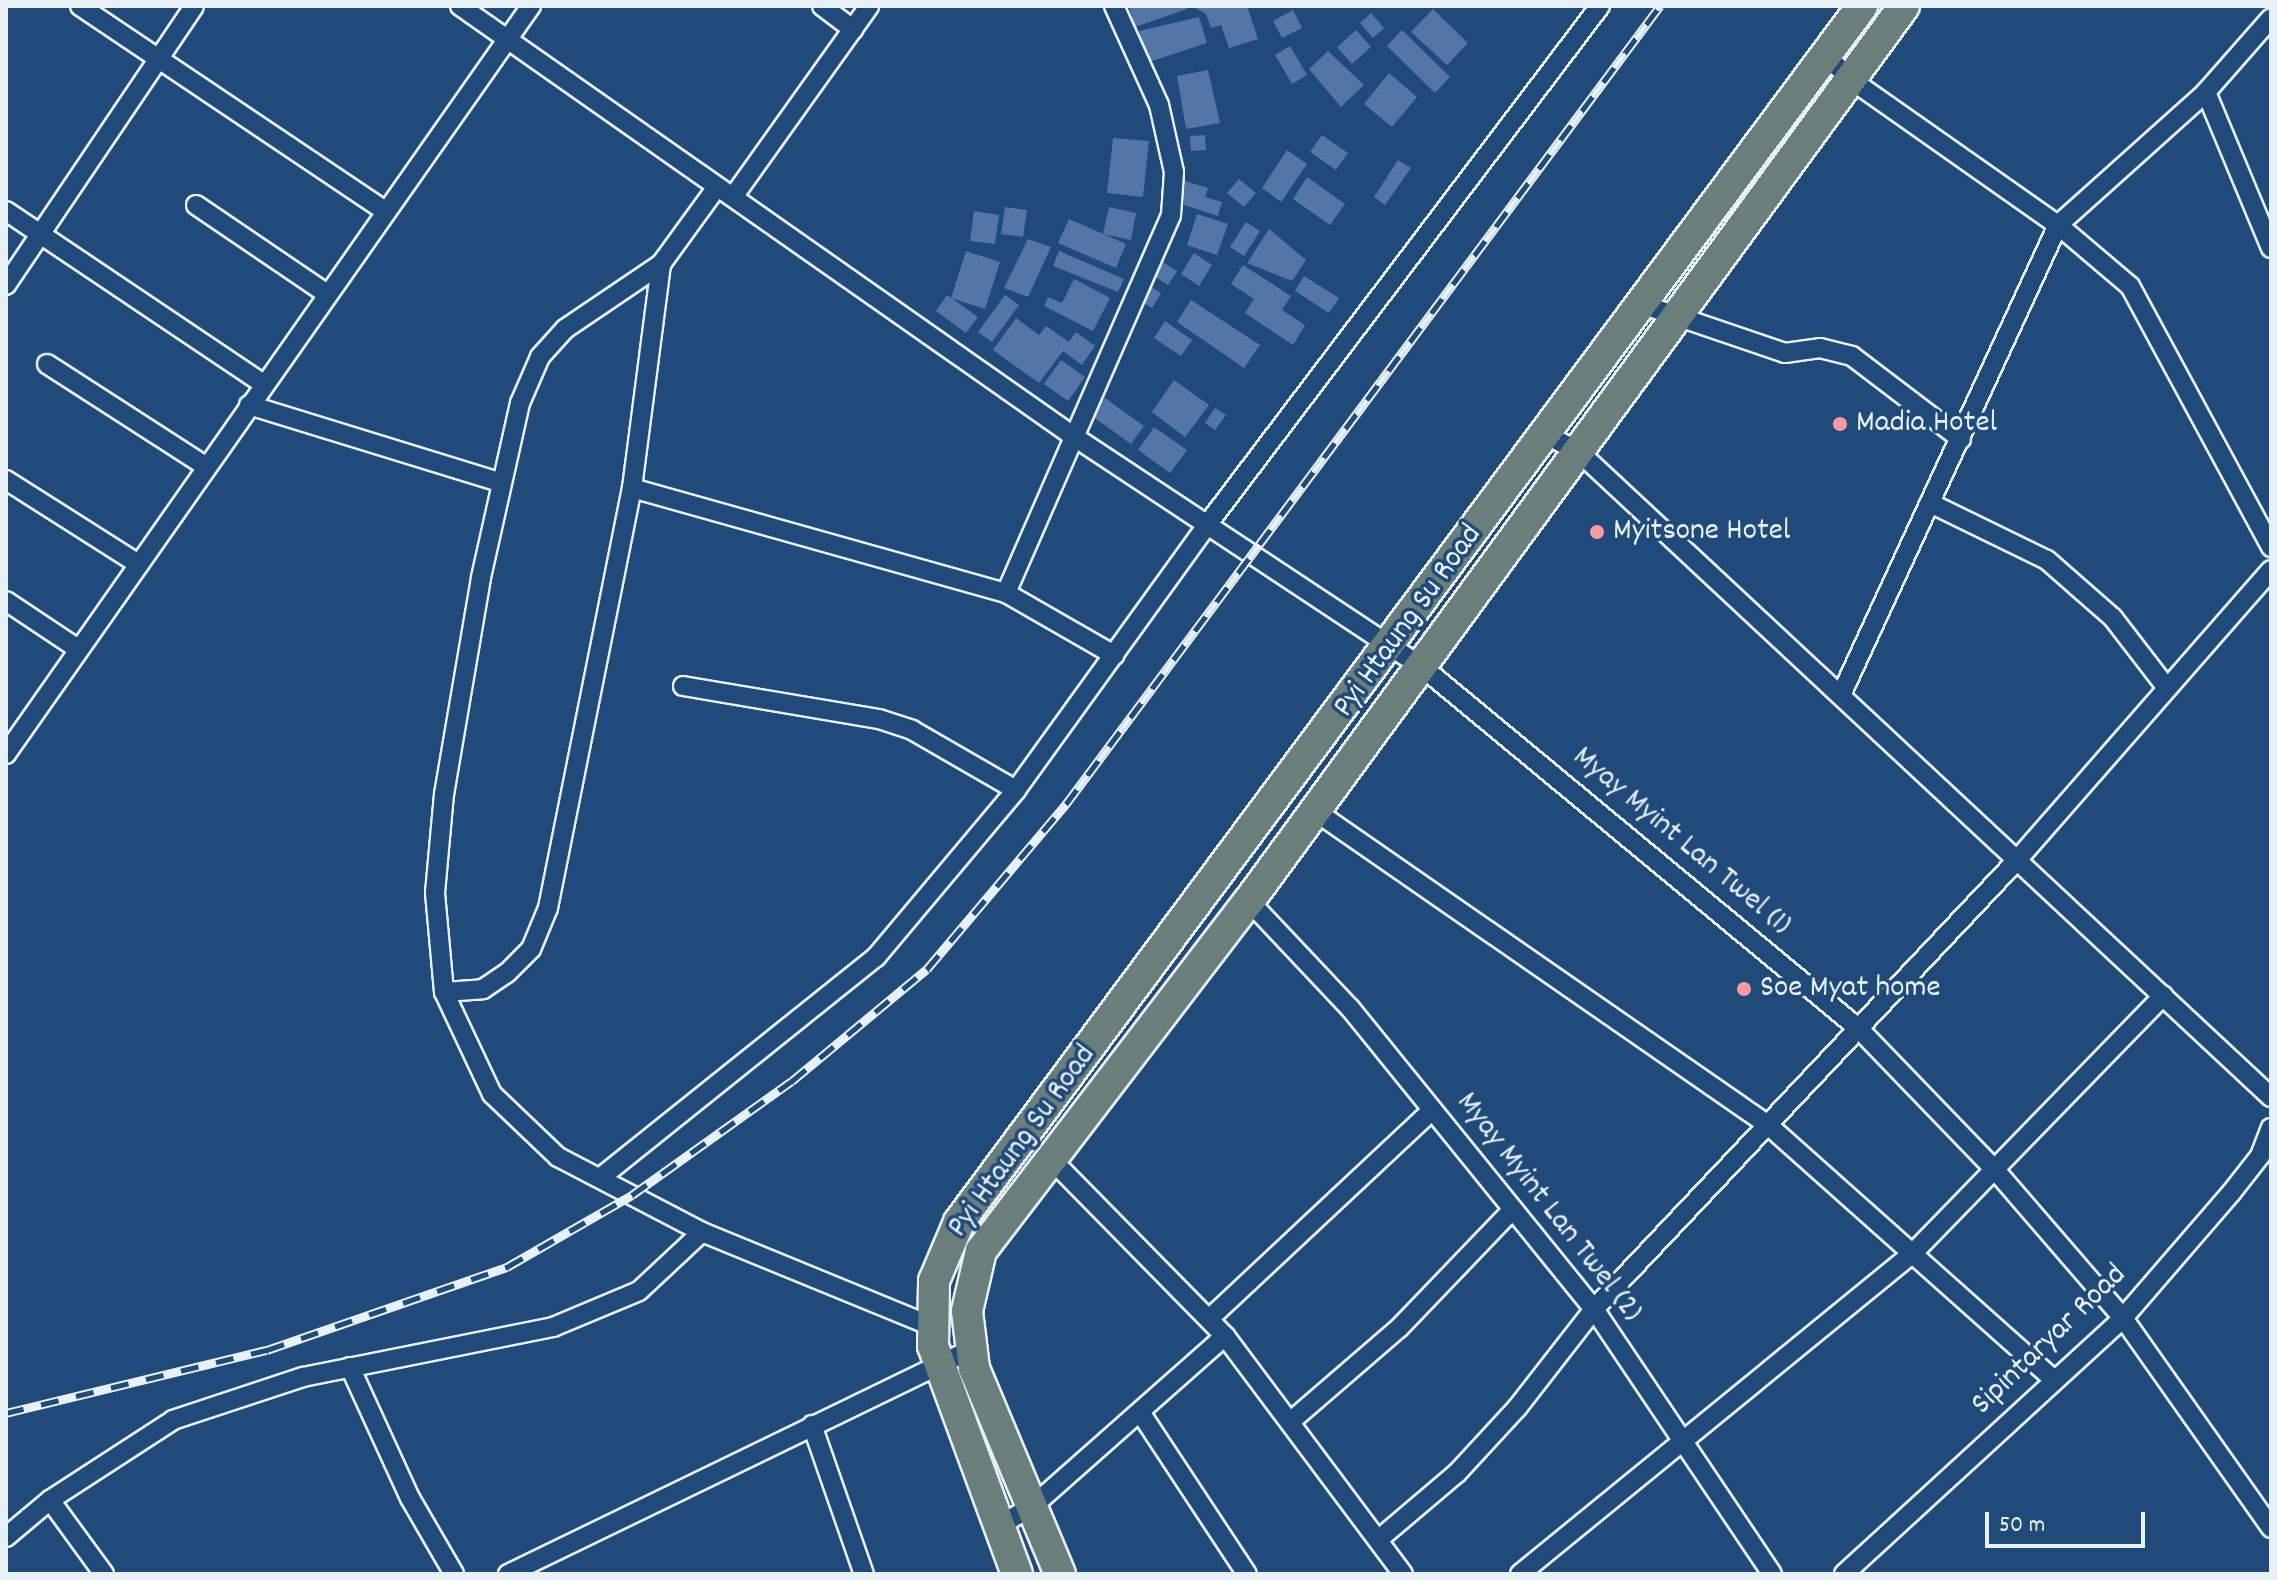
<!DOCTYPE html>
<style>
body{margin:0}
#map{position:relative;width:2277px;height:1580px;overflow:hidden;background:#1f4a7a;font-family:Dekko,sans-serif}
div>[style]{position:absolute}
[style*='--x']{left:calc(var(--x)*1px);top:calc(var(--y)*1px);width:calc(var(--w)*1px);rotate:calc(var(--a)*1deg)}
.building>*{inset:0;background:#5376a6}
.roads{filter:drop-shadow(2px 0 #e8f1f8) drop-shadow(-2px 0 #e8f1f8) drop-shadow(0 2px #e8f1f8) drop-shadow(0 -2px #e8f1f8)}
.minor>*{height:18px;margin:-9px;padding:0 9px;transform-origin:9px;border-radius:9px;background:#1f4a7a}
.trunk>*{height:30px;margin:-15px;padding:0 15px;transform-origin:15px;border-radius:15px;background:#6a7f7c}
.rail>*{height:9px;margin-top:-4.5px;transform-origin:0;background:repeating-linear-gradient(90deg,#1f4a7a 0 18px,#e8f1f8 0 36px);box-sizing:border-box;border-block:2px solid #e8f1f8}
.dots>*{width:22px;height:22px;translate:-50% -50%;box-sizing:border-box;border:4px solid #1f4a7a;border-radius:50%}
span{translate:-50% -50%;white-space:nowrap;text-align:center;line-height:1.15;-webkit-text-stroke:7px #1f4a7a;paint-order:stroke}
.poi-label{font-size:32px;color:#e8f1f8}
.left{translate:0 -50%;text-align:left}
.street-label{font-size:32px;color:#e8f1f8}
.frame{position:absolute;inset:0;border:8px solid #e8f1f8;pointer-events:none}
.scale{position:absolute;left:1985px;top:1512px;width:160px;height:36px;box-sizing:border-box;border:4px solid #e8f1f8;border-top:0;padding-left:10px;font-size:24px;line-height:28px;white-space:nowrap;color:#e8f1f8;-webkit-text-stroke:6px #1f4a7a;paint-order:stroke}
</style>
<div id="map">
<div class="building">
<div style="clip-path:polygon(1129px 6px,1186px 6px,1187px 9px,1135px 27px)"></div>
<div style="clip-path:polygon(1192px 6px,1247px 6px,1258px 39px,1229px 48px,1221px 25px,1211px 28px,1206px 14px)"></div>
<div style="clip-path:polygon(1433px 9px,1468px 43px,1447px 65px,1411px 32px)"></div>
<div style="clip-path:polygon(1293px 10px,1302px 28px,1282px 38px,1273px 21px)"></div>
<div style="clip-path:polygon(1371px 13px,1384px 28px,1373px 38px,1360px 23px)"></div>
<div style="clip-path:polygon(1199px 17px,1207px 43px,1149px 62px,1139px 31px)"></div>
<div style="clip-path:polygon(1356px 30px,1371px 47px,1352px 64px,1337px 47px)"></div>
<div style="clip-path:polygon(1402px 30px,1450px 77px,1435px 93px,1387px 46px)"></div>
<div style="clip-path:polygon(1290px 46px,1307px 75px,1292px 84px,1275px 55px)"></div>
<div style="clip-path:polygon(1328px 51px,1364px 85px,1341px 107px,1309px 69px)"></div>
<div style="clip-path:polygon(1208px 70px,1220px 123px,1186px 129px,1177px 76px)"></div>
<div style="clip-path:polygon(1389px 73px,1417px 97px,1392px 127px,1364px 104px)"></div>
<div style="clip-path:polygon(1205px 135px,1206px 150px,1191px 151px,1190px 136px)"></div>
<div style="clip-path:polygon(1322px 135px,1348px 153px,1336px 170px,1310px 152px)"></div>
<div style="clip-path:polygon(1113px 138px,1149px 141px,1143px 197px,1107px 193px)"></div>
<div style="clip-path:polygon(1287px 150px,1307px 164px,1281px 202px,1262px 188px)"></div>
<div style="clip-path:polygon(1398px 160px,1411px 168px,1385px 205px,1374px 197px)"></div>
<div style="clip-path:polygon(1307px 177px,1345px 204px,1330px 225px,1293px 199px)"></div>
<div style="clip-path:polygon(1239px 179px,1256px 193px,1244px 207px,1227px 193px)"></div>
<div style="clip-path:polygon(1185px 181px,1208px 188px,1205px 197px,1222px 202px,1218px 216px,1178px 203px)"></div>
<div style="clip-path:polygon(1005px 207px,1027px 210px,1023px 237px,1001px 234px)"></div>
<div style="clip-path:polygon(1109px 207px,1136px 213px,1131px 240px,1103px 234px)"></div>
<div style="clip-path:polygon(974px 211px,999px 215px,995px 244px,970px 241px)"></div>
<div style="clip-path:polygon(1197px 214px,1228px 224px,1217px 255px,1187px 245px)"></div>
<div style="clip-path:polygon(1069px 219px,1126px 244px,1116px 268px,1058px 243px)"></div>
<div style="clip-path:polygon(1246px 222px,1260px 231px,1244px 256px,1230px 247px)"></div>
<div style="clip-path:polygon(1269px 229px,1306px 260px,1292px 281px,1247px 263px)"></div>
<div style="clip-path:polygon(1028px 239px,1051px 247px,1028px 297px,1004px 288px)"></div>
<div style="clip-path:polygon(966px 251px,1000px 262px,985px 309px,951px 298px)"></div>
<div style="clip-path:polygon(1059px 251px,1124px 279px,1118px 292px,1053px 266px)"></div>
<div style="clip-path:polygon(1194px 253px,1212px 265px,1199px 286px,1181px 274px)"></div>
<div style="clip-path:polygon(1161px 261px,1177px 271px,1168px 285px,1152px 275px)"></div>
<div style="clip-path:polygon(1243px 265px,1291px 296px,1282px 310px,1305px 325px,1293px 345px,1245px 313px,1254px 299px,1231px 284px)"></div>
<div style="clip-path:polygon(1304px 276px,1339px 298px,1329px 313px,1295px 291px)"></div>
<div style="clip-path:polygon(1074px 279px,1110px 298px,1093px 331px,1044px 306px,1048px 297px,1062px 303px)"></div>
<div style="clip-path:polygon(1148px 285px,1161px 293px,1152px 308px,1139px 300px)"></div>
<div style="clip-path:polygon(947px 295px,978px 317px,966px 333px,936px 311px)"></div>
<div style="clip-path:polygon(1005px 295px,1019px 305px,992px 342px,978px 332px)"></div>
<div style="clip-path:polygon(1191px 300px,1260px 345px,1244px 368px,1177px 322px)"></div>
<div style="clip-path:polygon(1016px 318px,1039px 335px,1046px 326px,1069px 342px,1076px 332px,1095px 346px,1082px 365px,1063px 351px,1039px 383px,993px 350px)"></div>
<div style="clip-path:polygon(1165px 321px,1192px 340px,1181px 356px,1154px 338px)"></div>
<div style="clip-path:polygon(1061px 360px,1085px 377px,1068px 401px,1044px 384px)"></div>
<div style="clip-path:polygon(1174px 380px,1209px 405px,1185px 437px,1152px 412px)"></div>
<div style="clip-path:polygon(1105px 398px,1144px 426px,1131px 444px,1092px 416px)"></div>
<div style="clip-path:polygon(1215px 408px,1226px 415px,1215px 430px,1205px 423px)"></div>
<div style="clip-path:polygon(1154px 427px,1187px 450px,1170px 473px,1138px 450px)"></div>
</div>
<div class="roads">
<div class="minor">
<div style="--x:80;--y:6;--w:369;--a:33.9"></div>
<div style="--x:460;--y:6;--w:752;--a:35.04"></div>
<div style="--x:1076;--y:438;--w:414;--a:33.5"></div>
<div style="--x:1421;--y:666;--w:569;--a:39.65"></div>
<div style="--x:1859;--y:1029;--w:197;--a:46"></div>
<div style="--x:1996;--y:1171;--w:194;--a:49.2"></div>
<div style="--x:2123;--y:1318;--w:257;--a:54.8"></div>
<div style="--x:822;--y:6;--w:39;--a:37"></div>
<div style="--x:1826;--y:55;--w:34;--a:45"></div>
<div style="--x:1850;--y:79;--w:254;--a:35.1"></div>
<div style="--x:2058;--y:225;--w:94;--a:40.3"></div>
<div style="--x:2130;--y:286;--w:297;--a:61.6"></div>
<div style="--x:2206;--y:92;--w:169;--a:67.4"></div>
<div style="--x:717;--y:187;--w:95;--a:126"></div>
<div style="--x:661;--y:264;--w:116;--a:145.9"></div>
<div style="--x:565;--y:329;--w:38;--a:132"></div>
<div style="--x:540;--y:357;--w:50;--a:113.5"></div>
<div style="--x:520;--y:403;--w:179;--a:102.6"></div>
<div style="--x:481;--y:578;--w:219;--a:99.7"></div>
<div style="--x:444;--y:794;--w:99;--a:95.2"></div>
<div style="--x:435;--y:893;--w:99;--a:84.8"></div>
<div style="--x:444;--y:992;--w:113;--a:64.8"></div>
<div style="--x:492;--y:1094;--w:91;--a:43.7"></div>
<div style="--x:558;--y:1157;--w:162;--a:27.5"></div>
<div style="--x:702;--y:1232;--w:248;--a:22.3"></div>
<div style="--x:733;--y:197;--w:234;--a:-54.5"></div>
<div style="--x:196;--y:205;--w:158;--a:34.2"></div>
<div style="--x:6;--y:211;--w:310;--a:33.9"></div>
<div style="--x:6;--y:285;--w:336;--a:-56"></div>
<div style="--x:1644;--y:305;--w:149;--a:18.8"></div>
<div style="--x:1785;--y:353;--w:35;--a:-8"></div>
<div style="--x:1820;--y:348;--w:33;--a:14"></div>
<div style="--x:1852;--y:356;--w:137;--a:37.3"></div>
<div style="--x:47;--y:364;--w:188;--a:32.8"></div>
<div style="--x:249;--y:405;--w:263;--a:17.1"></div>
<div style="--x:1547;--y:435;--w:36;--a:28"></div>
<div style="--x:1579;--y:452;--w:946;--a:42.99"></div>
<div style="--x:6;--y:480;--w:155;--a:32.4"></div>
<div style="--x:632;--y:488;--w:388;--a:15.7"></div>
<div style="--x:1006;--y:593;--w:125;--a:29.9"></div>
<div style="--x:1930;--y:503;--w:130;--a:26"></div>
<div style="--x:2047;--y:560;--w:88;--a:41.3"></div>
<div style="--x:2113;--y:618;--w:88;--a:52.4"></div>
<div style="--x:1006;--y:593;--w:412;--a:-66.4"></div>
<div style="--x:1171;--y:215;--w:43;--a:-86"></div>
<div style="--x:1174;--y:172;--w:69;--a:-102.6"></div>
<div style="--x:1159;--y:105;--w:109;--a:-114.4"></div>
<div style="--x:6;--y:601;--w:87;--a:33.7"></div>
<div style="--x:683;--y:686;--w:199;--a:9.6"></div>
<div style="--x:879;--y:719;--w:35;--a:18"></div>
<div style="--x:912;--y:730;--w:120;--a:30"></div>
<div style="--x:1841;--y:695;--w:518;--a:-65.22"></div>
<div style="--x:2058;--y:225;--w:199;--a:-41.9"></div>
<div style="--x:2206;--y:92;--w:98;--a:-48.7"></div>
<div style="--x:6;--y:754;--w:914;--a:-54.94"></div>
<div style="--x:1315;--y:811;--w:551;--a:34.73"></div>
<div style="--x:1768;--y:1125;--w:382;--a:41.7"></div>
<div style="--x:1249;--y:901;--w:147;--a:46.7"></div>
<div style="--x:1350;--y:1008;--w:387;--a:51"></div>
<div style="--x:1594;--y:1309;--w:319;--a:56.1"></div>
<div style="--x:444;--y:992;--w:39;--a:-4"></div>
<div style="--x:483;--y:989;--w:29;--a:-34"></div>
<div style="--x:507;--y:973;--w:34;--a:-45"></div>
<div style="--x:531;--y:949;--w:44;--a:-67.5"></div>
<div style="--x:548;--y:908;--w:428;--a:-78.7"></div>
<div style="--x:632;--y:488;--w:226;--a:-82.6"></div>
<div style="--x:1052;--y:1160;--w:247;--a:45.5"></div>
<div style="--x:1225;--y:1336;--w:297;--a:53.2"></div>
<div style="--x:600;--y:1178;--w:354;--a:-38.7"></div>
<div style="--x:876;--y:957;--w:218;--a:-50"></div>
<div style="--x:1016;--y:790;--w:327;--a:-54.2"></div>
<div style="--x:1207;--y:525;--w:651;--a:-52.87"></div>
<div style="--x:1209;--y:1319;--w:306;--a:-43.1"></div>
<div style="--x:350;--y:1367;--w:144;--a:65.4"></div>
<div style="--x:410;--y:1498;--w:88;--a:59.9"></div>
<div style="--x:1140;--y:1412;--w:194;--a:56.6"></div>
<div style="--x:1290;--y:1422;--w:145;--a:-40.8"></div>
<div style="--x:1400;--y:1327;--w:163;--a:-46.2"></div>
<div style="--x:812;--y:1425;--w:158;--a:70.8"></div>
<div style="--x:50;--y:1500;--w:92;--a:53.9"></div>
<div style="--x:999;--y:1526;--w:41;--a:-31"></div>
<div style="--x:1034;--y:1505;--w:255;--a:-41.5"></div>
<div style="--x:6;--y:1537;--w:57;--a:-40.1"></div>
<div style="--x:50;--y:1500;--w:147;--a:-33"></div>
<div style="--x:173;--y:1420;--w:137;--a:-18.3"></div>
<div style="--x:303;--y:1377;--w:255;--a:-11.3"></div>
<div style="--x:553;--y:1327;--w:93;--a:-22.7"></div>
<div style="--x:639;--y:1291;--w:86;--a:-43.1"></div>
<div style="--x:1378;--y:1540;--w:104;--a:-40.3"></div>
<div style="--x:1457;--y:1473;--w:88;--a:-47.3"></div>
<div style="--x:1517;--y:1408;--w:125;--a:-52.1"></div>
<div style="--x:1594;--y:1309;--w:618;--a:-46.7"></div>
<div style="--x:2018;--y:859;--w:384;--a:-48.8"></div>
<div style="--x:508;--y:1574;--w:513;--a:-25.87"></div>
<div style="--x:1520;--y:1574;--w:507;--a:-39.24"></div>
<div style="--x:1913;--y:1253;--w:359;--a:-45.8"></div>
<div style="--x:1844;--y:1574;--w:379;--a:-42.5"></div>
<div style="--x:2123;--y:1318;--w:165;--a:-49.2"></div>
<div style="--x:2231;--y:1193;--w:47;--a:-51.9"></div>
<div style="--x:2260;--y:1156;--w:30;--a:-69"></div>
</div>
<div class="trunk">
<div style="--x:1017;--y:1574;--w:243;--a:-110.2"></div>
<div style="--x:933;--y:1346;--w:65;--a:-89.1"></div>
<div style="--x:934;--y:1281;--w:64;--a:-67"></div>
<div style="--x:959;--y:1222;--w:1515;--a:-53.4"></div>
<div style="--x:1060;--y:1574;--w:223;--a:-112.7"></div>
<div style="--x:974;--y:1368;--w:57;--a:-97"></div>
<div style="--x:967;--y:1311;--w:62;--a:-76.9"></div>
<div style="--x:981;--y:1251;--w:441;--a:-52.6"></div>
<div style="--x:1249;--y:901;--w:1109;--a:-53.8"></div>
</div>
</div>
<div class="rail">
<div style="--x:6;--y:1413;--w:268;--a:-13.6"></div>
<div style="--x:267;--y:1350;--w:254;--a:-19.1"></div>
<div style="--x:507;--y:1267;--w:144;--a:-29.9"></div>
<div style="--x:632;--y:1195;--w:196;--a:-35.5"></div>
<div style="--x:792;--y:1081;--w:175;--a:-39.7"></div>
<div style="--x:927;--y:969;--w:216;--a:-49.9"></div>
<div style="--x:1066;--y:804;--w:995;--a:-53.34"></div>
</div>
<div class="dots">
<div style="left:1840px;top:424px;background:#ff9aa2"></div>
<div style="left:1597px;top:532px;background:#ff9aa2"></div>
<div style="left:1744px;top:989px;background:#ff9aa2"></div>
</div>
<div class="poi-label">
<span class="left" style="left:1856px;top:424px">Madia Hotel</span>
<span class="left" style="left:1613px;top:532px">Myitsone Hotel</span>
<span class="left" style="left:1760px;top:989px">Soe Myat home</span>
</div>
<div class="street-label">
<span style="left:1409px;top:622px;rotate:-54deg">Pyi Htaung Su Road</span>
<span style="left:1681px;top:842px;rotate:40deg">Myay Myint Lan Twel (1)</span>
<span style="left:1023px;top:1142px;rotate:-54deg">Pyi Htaung Su Road</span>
<span style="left:1548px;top:1208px;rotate:52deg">Myay Myint Lan Twel (2)</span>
<span style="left:2050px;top:1341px;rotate:-44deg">Sipintaryar Road</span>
</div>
<div class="frame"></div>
<div class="scale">50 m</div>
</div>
